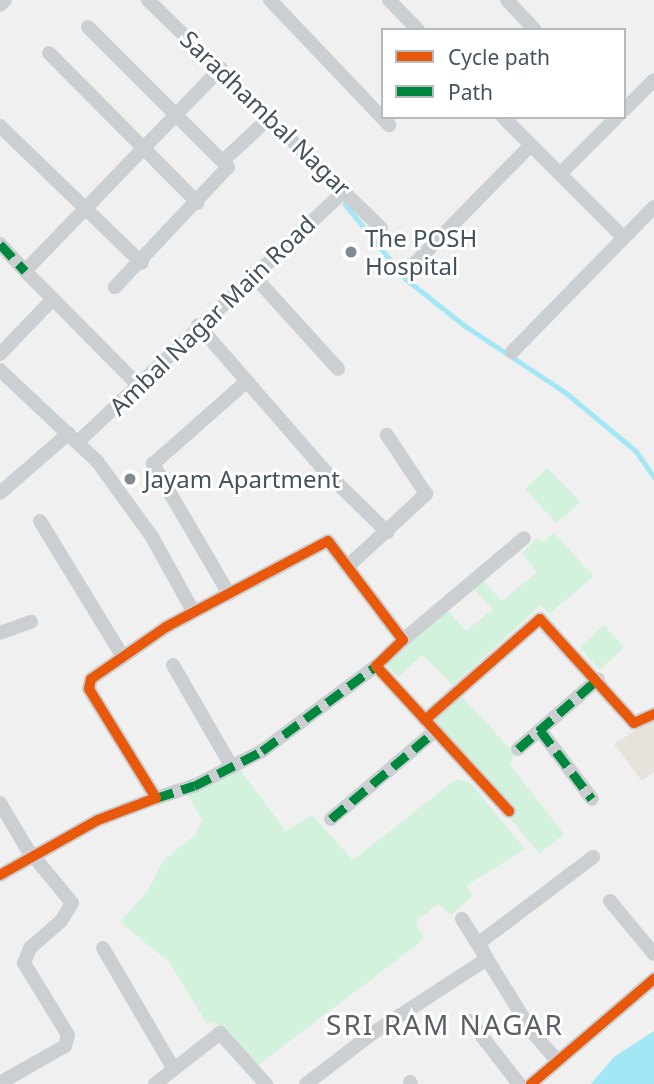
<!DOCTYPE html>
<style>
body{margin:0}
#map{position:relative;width:654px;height:1084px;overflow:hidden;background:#f1f0f0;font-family:"Noto Sans",sans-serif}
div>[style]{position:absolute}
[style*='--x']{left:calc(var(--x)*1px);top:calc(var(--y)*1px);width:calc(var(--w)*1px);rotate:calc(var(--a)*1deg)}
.commercial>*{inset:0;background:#e6e3dd}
.green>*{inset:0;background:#d2f2dd}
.water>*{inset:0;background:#a3e6f4}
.stream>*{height:4.5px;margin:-2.25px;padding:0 2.25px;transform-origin:2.25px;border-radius:2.25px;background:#a3e6f4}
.minor>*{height:14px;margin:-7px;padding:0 7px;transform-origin:7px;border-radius:7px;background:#cbcfd1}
.quiet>*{height:9px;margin-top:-4.5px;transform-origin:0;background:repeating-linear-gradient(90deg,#00873e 0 18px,transparent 0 27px)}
.cycleway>*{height:10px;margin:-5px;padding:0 5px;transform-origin:5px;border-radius:5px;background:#e8590c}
.dots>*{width:19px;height:19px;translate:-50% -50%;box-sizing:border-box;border:4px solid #fff;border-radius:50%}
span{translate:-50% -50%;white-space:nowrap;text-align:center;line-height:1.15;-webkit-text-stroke:6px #fff;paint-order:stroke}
.street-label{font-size:24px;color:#45535e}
.poi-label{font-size:24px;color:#45535e}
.left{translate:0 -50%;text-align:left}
.quarter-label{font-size:28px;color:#5b6065;letter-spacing:2px}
.legend{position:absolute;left:381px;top:28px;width:245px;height:91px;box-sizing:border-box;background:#fff;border:2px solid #b5babf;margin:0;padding:9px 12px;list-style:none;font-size:21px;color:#45535e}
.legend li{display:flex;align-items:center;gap:14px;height:35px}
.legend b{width:35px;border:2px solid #b5babf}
</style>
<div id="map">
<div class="commercial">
<div style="clip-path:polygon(654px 719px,654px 772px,642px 781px,614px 744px)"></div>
</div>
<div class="green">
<div style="clip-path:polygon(547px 468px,581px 502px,556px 523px,525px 489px)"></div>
<div style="clip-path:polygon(553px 533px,594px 576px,549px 614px,541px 605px,453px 685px,422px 655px,398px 677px,385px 663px,446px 609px,466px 631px,493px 609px,472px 587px,483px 581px,502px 601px,537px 572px,522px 553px,537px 538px,544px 542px)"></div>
<div style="clip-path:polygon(604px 625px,624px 647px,600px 670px,580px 648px)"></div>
<div style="clip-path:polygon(459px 694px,509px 747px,514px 754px,510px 765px,564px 834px,539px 854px,432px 723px)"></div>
<div style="clip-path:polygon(240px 770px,286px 831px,312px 815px,353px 860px,456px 779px,471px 783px,525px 849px,466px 886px,473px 895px,451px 915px,438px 904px,415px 922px,424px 938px,414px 947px,257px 1066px,214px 1022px,207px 1024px,170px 963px,120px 922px,149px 889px,163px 861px,196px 834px,202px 820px,187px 794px)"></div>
</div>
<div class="water">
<div style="clip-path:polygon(654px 1031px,654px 1084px,591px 1084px,614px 1057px)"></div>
</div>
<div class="stream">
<div style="--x:345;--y:204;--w:97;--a:50.9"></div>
<div style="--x:406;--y:279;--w:74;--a:38.4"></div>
<div style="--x:464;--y:325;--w:121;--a:33.6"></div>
<div style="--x:565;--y:392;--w:92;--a:39.7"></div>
<div style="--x:636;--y:451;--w:32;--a:55"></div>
</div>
<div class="minor">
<div style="--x:148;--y:0;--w:326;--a:44.4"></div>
<div style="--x:270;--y:0;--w:173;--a:46.4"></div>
<div style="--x:389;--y:0;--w:42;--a:46"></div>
<div style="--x:507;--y:0;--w:41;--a:47"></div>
<div style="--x:0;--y:5;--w:7;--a:-45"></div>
<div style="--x:88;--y:27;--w:198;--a:45"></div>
<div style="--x:228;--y:167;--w:165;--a:133.3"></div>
<div style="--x:49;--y:53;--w:211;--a:45.2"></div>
<div style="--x:624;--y:110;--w:42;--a:-45"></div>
<div style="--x:503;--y:117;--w:170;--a:45"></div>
<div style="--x:0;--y:126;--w:197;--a:44"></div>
<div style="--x:225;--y:159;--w:62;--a:-43"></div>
<div style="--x:561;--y:173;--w:79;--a:-45"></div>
<div style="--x:0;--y:244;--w:37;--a:47"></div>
<div style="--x:415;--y:263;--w:165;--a:-45.5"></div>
<div style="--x:252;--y:274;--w:128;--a:47.8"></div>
<div style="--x:198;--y:325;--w:195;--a:49"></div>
<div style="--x:326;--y:472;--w:86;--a:44.5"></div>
<div style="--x:512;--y:352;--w:203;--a:-45.6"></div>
<div style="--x:0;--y:354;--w:76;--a:-46.1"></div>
<div style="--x:0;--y:370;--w:133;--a:43.2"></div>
<div style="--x:97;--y:461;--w:94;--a:54.1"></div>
<div style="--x:152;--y:537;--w:85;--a:61"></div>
<div style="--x:138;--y:385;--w:161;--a:-134.7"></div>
<div style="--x:25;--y:271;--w:282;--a:-46"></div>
<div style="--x:79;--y:441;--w:366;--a:-43.3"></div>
<div style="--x:0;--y:493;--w:91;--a:-41"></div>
<div style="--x:40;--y:521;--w:159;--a:58.6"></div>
<div style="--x:347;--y:567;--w:108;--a:-42.7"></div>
<div style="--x:426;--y:494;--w:71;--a:-123.5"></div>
<div style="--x:229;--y:594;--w:151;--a:-120.3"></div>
<div style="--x:153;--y:464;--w:124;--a:-41.4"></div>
<div style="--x:0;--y:633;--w:33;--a:-20"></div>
<div style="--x:403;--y:640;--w:158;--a:-40.1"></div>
<div style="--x:173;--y:665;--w:118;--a:60"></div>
<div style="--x:425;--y:720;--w:153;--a:-41.3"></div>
<div style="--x:540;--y:619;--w:140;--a:47.9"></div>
<div style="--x:634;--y:723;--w:22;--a:-24"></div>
<div style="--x:540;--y:730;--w:86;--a:53"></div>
<div style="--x:518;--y:749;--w:106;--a:-41.2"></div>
<div style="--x:156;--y:798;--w:40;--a:-18"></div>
<div style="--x:194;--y:786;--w:76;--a:-27.2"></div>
<div style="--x:262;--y:751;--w:142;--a:-36.7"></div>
<div style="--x:0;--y:803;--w:51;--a:59.4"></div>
<div style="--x:26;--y:847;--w:72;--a:50.6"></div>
<div style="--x:72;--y:903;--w:21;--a:121"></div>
<div style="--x:61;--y:921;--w:41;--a:138.9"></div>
<div style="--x:30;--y:948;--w:16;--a:112"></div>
<div style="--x:24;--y:963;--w:84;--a:58.6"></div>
<div style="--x:68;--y:1035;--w:11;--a:105"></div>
<div style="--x:65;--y:1046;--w:75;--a:150.4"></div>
<div style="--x:331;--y:819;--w:136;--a:-40.2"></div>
<div style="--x:0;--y:875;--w:112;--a:-29.3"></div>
<div style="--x:98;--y:820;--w:62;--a:-20.8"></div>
<div style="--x:156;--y:798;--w:128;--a:-121.6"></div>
<div style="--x:89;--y:689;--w:10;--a:-79"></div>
<div style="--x:91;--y:679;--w:91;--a:-34.7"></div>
<div style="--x:166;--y:627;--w:183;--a:-28"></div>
<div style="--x:328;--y:541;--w:124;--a:52.9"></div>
<div style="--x:403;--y:640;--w:37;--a:136"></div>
<div style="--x:376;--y:666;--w:197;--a:47.5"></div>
<div style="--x:610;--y:901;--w:69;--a:50.3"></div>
<div style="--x:462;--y:919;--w:134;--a:58.1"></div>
<div style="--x:533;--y:1033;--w:37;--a:49"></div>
<div style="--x:103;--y:948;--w:139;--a:59.7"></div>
<div style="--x:470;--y:1021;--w:80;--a:52.1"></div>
<div style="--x:410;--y:1082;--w:2;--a:63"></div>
<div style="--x:155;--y:1084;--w:83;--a:-38.1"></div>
<div style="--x:220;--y:1033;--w:69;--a:48"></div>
<div style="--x:306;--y:1084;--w:84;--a:-37.3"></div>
<div style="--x:373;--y:1033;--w:136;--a:-33"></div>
<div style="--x:487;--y:959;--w:18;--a:-117"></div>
<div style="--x:479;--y:943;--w:143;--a:-37"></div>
<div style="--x:531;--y:1084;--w:162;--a:-40.5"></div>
</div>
<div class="quiet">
<div style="--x:0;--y:244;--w:37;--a:47"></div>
<div style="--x:540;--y:730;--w:86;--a:53"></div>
<div style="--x:518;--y:749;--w:106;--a:-41.2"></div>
<div style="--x:156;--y:798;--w:40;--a:-18"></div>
<div style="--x:194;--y:786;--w:76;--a:-27.2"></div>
<div style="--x:262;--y:751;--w:142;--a:-36.7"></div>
<div style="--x:331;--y:819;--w:136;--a:-40.2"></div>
</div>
<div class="cycleway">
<div style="--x:425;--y:720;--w:153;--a:-41.3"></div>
<div style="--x:540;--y:619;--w:140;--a:47.9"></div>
<div style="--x:634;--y:723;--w:22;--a:-24"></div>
<div style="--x:0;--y:875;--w:112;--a:-29.3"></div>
<div style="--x:98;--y:820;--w:62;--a:-20.8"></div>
<div style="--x:156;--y:798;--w:128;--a:-121.6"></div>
<div style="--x:89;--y:689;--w:10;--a:-79"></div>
<div style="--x:91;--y:679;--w:91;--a:-34.7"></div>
<div style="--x:166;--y:627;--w:183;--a:-28"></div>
<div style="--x:328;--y:541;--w:124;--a:52.9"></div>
<div style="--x:403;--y:640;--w:37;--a:136"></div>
<div style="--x:376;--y:666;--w:197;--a:47.5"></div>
<div style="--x:531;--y:1084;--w:162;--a:-40.5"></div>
</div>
<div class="dots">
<div style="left:351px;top:252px;background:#818a91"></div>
<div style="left:130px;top:479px;background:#818a91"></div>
</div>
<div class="street-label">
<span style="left:266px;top:113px;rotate:44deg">Saradhambal Nagar</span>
<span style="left:212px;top:315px;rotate:-44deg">Ambal Nagar Main Road</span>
</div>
<div class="poi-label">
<span class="left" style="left:365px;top:252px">The POSH<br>Hospital</span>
<span class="left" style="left:144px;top:479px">Jayam Apartment</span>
</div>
<div class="quarter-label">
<span style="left:445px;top:1024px">SRI RAM NAGAR</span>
</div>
<ul class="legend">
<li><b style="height:9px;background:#e8590c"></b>Cycle path</li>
<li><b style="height:9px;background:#00873e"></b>Path</li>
</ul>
</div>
